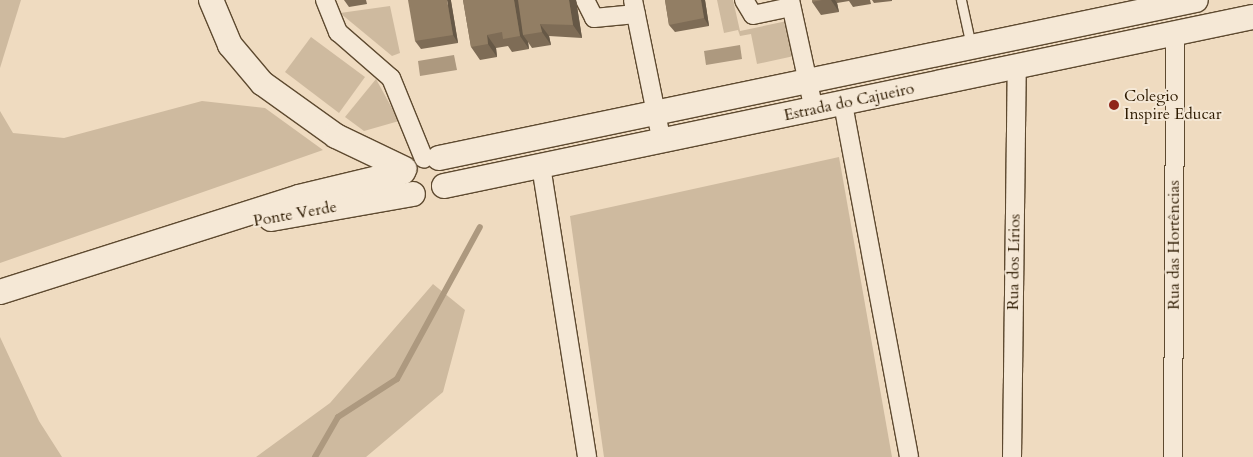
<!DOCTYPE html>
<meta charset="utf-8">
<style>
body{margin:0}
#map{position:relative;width:1253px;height:457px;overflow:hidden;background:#efdbc0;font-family:Cardo,serif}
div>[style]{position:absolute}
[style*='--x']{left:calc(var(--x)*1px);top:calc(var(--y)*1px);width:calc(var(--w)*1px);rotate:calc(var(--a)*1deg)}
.green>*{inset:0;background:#ceba9f}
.water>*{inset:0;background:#ad997f}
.stream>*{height:6px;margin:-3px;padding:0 3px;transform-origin:3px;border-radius:3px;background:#ad997f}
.roads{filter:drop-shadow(1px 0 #5e4a30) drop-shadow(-1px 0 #5e4a30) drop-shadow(0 1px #5e4a30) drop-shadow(0 -1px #5e4a30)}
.lane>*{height:9px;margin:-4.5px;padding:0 4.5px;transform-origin:4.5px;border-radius:4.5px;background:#f5e8d6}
.street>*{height:18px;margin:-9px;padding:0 9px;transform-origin:9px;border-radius:9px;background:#f5e8d6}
.secondary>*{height:24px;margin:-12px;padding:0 12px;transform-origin:12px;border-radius:12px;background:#f5e8d6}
.wall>*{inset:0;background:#7e6c56}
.shaded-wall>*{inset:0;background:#665846}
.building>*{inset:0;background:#927e64}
.dots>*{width:14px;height:14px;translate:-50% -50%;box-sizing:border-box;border:2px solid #f5e8d6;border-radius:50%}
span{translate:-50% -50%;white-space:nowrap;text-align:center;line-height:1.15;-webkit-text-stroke:4px #f5e8d6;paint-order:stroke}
.poi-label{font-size:16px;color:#2d1a00}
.left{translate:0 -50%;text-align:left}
.street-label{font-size:16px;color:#2d1a00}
</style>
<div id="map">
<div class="green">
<div style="clip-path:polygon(0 0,21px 0,0 68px)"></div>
<div style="clip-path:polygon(717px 0,733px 0,740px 31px,787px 21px,794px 56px,757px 64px,751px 34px,740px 36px,738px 30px,724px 33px)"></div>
<div style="clip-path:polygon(390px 6px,400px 53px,392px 56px,340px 13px)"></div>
<div style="clip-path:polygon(311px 37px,365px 77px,339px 113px,285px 72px)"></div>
<div style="clip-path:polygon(376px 79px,399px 121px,364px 131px,345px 117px)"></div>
<div style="clip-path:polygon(202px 101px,265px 108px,323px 150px,0 263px,0 111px,13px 133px,64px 138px)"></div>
<div style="clip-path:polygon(839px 157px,892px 457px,604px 457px,570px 216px)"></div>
<div style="clip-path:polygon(433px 284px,465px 310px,443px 392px,366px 457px,256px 457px,330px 403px)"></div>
<div style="clip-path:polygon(0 337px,39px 421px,62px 457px,0 457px)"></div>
</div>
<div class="water">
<div style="clip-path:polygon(740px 45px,742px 59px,706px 65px,704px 51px)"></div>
<div style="clip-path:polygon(454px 55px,457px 70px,420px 76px,418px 61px)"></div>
</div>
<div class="stream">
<div style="--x:315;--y:457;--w:46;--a:-60.1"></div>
<div style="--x:338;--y:417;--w:70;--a:-32.8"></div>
<div style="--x:397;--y:379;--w:173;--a:-61.4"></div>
</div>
<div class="roads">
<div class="lane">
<div style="--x:961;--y:0;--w:47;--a:77.7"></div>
</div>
<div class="street">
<div style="--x:325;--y:0;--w:35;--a:68"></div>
<div style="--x:338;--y:32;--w:70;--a:41"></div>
<div style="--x:391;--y:78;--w:87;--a:67.8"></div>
<div style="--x:585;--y:0;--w:20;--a:63"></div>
<div style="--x:594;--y:18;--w:42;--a:-5.4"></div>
<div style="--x:633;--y:0;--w:145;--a:78.5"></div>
<div style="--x:744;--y:0;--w:17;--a:59"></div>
<div style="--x:753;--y:15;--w:39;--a:-12"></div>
<div style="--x:790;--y:0;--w:113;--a:77.7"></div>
<div style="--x:843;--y:104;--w:359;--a:79.4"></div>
<div style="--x:541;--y:166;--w:295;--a:81"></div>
<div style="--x:1012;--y:457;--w:390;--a:-89.3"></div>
<div style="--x:1173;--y:457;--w:423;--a:-89.7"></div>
</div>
<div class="secondary">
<div style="--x:211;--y:0;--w:49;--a:67.1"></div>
<div style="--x:230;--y:45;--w:50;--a:49.9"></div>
<div style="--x:262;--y:83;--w:91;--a:35.6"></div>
<div style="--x:336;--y:136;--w:76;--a:25.6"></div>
<div style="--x:439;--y:158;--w:773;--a:-11.79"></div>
<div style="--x:444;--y:186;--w:826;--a:-11.8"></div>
<div style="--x:271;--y:219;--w:144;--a:-10"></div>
<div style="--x:0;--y:292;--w:314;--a:-17.6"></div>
<div style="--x:299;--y:197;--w:107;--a:-13.5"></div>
</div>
</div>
<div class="wall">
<div style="clip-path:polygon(344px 0,366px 0,367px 4px,349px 7px)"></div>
<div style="clip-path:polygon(463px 0,576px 0,582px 38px,549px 36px,551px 45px,532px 48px,528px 42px,529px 49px,512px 52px,508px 46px,496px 48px,497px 57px,480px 60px,471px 47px)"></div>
<div style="clip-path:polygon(665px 0,705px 0,709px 26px,675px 32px,669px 25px)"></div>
<div style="clip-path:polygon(812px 0,870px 0,871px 4px,853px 7px,849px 1px,837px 3px,839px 12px,821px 15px,812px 2px)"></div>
<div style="clip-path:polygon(872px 0,892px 0,892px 1px,874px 3px)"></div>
<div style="clip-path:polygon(451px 1px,458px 43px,421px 49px,415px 41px)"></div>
</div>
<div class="shaded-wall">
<div style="clip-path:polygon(447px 0,451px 0,451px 1px,458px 43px,453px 35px)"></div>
<div style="clip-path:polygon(514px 0,521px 0,523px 35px,528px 42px,529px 49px,520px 36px)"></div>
<div style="clip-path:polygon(569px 0,576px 0,582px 38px,573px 25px)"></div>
<div style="clip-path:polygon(701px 0,705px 0,709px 26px,704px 18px)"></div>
<div style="clip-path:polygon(831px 0,835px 0,837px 3px,839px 12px)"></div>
<div style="clip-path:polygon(540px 24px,549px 36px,551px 45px,542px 32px)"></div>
<div style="clip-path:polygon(487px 35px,496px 48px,497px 57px,488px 44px)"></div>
</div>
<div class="building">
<div style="clip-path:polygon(408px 0,447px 0,453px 35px,415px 41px)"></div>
<div style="clip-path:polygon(463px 0,514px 0,520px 36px,503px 39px,502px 32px,487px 35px,488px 44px,471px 47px)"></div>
<div style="clip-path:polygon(518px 0,569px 0,573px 25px,540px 24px,542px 32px,523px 35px)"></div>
<div style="clip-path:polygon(665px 0,701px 0,704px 18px,669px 25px)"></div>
<div style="clip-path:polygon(812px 0,822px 0,812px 2px)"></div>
</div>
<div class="dots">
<div style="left:1114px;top:105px;background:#8f2418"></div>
</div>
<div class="poi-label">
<span class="left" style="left:1124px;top:105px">Colegio<br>Inspire Educar</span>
</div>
<div class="street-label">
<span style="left:849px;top:102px;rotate:-12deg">Estrada do Cajueiro</span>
<span style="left:295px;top:214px;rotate:-10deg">Ponte Verde</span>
<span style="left:1174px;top:245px;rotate:-90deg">Rua das Hortências</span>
<span style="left:1014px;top:262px;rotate:-89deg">Rua dos Lírios</span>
</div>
</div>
